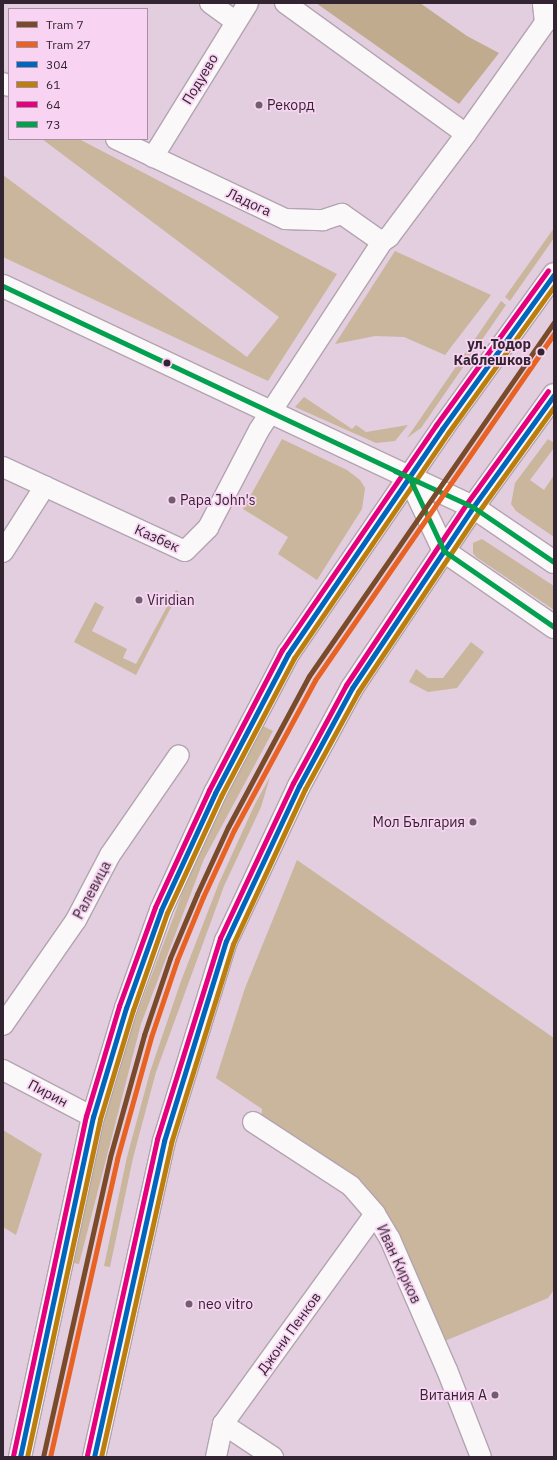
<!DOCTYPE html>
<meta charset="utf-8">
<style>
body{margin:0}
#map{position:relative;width:557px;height:1460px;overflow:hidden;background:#e2cedf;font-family:"IBM Plex Sans",sans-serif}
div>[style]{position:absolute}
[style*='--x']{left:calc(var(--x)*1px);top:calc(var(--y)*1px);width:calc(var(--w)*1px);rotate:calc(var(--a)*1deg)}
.green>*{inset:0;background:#cab69c}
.forest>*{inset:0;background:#c0ab8f}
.roads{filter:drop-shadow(1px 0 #b3a4b1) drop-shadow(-1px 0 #b3a4b1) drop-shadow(0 1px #b3a4b1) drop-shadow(0 -1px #b3a4b1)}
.street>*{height:20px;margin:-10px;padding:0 10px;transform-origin:10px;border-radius:10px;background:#fbf8fa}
.secondary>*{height:22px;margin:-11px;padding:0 11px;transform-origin:11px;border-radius:11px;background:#fbf8fa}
.primary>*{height:22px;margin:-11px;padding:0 11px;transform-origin:11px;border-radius:11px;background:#fbf8fa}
.bus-1>*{height:5px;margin:-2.5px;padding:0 2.5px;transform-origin:2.5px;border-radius:2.5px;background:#0065bd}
.bus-2>*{height:5px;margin:-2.5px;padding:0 2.5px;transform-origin:2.5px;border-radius:2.5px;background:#bc7f0e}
.bus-3>*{height:5px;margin:-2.5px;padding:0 2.5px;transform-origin:2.5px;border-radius:2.5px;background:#e5007d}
.bus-4>*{height:5px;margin:-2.5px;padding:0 2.5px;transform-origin:2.5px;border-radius:2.5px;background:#02a04f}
.tram-1>*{height:5px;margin:-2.5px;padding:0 2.5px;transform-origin:2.5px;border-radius:2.5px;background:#7a4b2a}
.tram-2>*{height:5px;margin:-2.5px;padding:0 2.5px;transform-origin:2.5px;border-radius:2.5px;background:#e86223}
.dots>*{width:11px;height:11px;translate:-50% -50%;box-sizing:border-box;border:2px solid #f8d3f2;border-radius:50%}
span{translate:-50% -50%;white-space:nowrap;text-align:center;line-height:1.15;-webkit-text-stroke:3.5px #f8d3f2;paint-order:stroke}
.street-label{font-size:14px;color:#322430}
.poi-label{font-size:14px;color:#322430}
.left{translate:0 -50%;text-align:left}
.right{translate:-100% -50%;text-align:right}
.stop-label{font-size:14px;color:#322430;font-weight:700}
.frame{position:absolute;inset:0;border:4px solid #322430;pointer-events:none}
.legend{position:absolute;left:8px;top:8px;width:140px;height:132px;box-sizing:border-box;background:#f8d3f2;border:1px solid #a98da4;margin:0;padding:5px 7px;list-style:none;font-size:12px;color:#322430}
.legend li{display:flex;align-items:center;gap:8px;height:20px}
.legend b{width:20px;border:1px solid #a98da4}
</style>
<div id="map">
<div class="green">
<div style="clip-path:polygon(42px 139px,79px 139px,337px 274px,268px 381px,3px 257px,3px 175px,247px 357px,279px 317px)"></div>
<div style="clip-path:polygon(554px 228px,554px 238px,510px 301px,505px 297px)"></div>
<div style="clip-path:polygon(395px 251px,491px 295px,445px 355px,404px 337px,375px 336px,335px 344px)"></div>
<div style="clip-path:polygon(501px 301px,506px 305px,421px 428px,407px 438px)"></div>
<div style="clip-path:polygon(304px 397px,352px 429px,356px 425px,366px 432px,408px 425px,395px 441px,376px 443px,295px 407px)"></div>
<div style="clip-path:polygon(282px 439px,347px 470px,360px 480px,365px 488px,362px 509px,317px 580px,278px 554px,288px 537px,243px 509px)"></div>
<div style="clip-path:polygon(548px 439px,554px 443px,554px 448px,530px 480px,544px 490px,554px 475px,554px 537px,516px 511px,511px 504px,515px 483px)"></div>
<div style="clip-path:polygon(482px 539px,554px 586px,554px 610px,476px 557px,473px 553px,473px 543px)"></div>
<div style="clip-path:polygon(176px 590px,179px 592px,136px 675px,74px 642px,95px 602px,104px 607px,92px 631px,127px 649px,123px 658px,136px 664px)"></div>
<div style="clip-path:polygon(471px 642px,484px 652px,457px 688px,428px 692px,409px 682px,416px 669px,428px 678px,443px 678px)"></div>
<div style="clip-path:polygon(263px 726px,273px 731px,204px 859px,141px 1024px,79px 1264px,73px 1263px,105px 1119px,134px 1022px,196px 857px)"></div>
<div style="clip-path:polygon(270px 777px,261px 807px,224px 886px,156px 1072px,133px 1158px,110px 1267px,104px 1266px,127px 1157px,150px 1072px,181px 981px,219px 883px,255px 804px)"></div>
<div style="clip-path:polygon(297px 860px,554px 1038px,554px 1290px,548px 1298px,440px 1343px,390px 1222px,367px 1189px,261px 1120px,262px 1109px,216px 1078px,245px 988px)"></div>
<div style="clip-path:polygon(3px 1130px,42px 1154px,16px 1235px,3px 1227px)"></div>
</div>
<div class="forest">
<div style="clip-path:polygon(316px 3px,420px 3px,467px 36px,499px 53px,459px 104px)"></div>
</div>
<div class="roads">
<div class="street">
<div style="--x:210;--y:3;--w:31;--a:36"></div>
<div style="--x:285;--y:3;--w:223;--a:35.9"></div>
<div style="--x:3;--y:83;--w:7;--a:27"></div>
<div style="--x:116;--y:139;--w:187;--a:25.3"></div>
<div style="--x:285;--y:219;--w:38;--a:2"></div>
<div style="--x:323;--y:220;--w:20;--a:-18"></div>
<div style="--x:342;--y:214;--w:49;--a:35"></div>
<div style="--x:153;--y:157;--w:181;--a:-58.3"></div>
<div style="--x:3;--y:467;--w:200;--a:24.8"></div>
<div style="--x:185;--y:551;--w:33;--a:-45"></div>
<div style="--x:208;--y:528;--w:110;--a:-62.5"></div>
<div style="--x:259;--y:430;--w:225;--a:-56.8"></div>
<div style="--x:382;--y:242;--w:9;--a:-36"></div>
<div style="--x:389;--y:237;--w:129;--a:-53.2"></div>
<div style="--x:466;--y:134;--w:136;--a:-54.6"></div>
<div style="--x:545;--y:23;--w:20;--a:-96"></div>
<div style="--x:3;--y:552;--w:78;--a:-57.5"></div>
<div style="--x:3;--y:1025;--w:128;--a:-55.2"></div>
<div style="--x:76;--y:920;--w:73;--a:-62.4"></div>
<div style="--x:110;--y:855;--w:121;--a:-55.4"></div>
<div style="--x:3;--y:1070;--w:102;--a:27.6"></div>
<div style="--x:253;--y:1122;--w:117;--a:33.1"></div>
<div style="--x:351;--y:1186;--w:37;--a:49"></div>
<div style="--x:375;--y:1214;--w:29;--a:59"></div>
<div style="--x:390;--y:1239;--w:143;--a:66.5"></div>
<div style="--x:447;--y:1370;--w:93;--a:68.7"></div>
<div style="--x:223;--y:1424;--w:60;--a:33.4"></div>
<div style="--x:216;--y:1457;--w:34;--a:-78"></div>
<div style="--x:223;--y:1424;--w:259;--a:-54.1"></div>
</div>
<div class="secondary">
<div style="--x:3;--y:286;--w:449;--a:25.2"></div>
</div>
<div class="primary">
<div style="--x:409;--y:477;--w:82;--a:64.7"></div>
<div style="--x:444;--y:551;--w:134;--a:34.6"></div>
<div style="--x:409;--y:477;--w:71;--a:25.1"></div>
<div style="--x:473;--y:507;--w:98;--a:34.2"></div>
<div style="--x:20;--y:1457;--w:348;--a:-77.9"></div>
<div style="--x:93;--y:1117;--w:114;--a:-73.2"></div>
<div style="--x:126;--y:1008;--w:104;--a:-70.3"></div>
<div style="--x:161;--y:910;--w:129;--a:-65.2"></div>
<div style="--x:215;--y:793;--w:157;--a:-62.3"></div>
<div style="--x:288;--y:654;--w:273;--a:-55.6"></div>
<div style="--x:442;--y:429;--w:191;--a:-54.1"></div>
<div style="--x:94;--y:1457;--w:324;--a:-77.5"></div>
<div style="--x:164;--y:1141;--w:209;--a:-72.8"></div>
<div style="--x:226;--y:941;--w:171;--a:-64.8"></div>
<div style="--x:299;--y:786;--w:111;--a:-61.6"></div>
<div style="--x:352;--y:688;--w:218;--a:-56.2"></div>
<div style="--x:473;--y:507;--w:138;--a:-54.1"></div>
</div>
</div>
<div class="bus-1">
<div style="--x:20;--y:1457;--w:348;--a:-77.9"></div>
<div style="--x:93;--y:1117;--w:114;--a:-73.2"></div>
<div style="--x:126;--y:1008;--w:104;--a:-70.3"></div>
<div style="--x:161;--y:910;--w:129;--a:-65.2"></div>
<div style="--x:215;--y:793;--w:157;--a:-62.3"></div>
<div style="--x:288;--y:654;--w:273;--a:-55.6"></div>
<div style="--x:442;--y:429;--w:191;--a:-54.1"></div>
<div style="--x:94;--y:1457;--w:324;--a:-77.5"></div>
<div style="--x:164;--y:1141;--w:209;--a:-72.8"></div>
<div style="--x:226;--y:941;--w:171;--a:-64.8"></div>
<div style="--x:299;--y:786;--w:111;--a:-61.6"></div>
<div style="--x:352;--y:688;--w:218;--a:-56.2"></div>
<div style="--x:473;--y:507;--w:138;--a:-54.1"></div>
</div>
<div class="bus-2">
<div style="--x:27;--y:1457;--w:346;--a:-77.8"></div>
<div style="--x:100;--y:1119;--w:114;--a:-73.2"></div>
<div style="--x:133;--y:1010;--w:103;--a:-70.7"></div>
<div style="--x:167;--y:913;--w:129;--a:-65.2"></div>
<div style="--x:221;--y:796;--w:156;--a:-62.1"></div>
<div style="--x:294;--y:658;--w:273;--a:-55.6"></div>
<div style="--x:448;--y:433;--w:181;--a:-54.2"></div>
<div style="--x:101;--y:1457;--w:322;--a:-77.4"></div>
<div style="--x:171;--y:1143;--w:208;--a:-72.7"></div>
<div style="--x:233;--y:944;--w:171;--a:-65.1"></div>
<div style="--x:305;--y:789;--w:111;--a:-61.3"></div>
<div style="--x:358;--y:692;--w:218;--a:-56.2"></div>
<div style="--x:479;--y:511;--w:128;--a:-54.2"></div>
</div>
<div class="bus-3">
<div style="--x:87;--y:1455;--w:324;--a:-77.5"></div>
<div style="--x:157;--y:1139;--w:211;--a:-72.6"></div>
<div style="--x:220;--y:938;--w:171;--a:-64.8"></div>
<div style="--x:293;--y:783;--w:111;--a:-61.6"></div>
<div style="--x:346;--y:685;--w:219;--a:-56.4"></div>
<div style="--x:467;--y:503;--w:138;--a:-54.1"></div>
<div style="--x:13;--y:1456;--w:348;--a:-77.9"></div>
<div style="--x:86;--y:1116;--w:115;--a:-73.3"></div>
<div style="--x:119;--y:1006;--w:105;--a:-70"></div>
<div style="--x:155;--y:907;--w:129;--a:-65.2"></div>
<div style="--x:209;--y:790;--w:158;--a:-62.5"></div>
<div style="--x:282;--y:650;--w:273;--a:-55.6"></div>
<div style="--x:436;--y:425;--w:191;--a:-54.1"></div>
</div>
<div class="bus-4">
<div style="--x:3;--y:286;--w:449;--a:25.2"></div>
<div style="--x:409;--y:477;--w:82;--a:64.7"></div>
<div style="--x:444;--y:551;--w:134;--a:34.6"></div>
<div style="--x:395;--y:471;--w:86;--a:24.8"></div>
<div style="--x:473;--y:507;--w:98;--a:34.2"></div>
</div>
<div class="tram-1">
<div style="--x:43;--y:1457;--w:307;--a:-77.4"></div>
<div style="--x:110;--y:1157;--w:127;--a:-74.4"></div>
<div style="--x:144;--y:1035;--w:81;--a:-71.3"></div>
<div style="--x:170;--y:958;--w:69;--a:-67.1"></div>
<div style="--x:197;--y:894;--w:74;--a:-65.2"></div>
<div style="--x:228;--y:827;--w:171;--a:-61.8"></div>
<div style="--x:309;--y:676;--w:431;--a:-55.3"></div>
</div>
<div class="tram-2">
<div style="--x:50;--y:1457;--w:305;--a:-77.3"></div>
<div style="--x:117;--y:1159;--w:127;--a:-74.4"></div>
<div style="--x:151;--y:1037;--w:81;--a:-71.3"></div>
<div style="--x:177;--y:960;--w:68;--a:-67.6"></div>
<div style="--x:203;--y:897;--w:74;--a:-65.2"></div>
<div style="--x:234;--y:830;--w:170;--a:-61.6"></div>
<div style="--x:315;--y:680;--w:421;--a:-55.4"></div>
</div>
<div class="dots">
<div style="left:259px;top:105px;background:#70606d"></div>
<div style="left:541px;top:352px;background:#322430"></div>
<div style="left:167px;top:363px;background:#322430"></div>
<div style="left:172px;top:500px;background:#70606d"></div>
<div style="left:139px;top:600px;background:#70606d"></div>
<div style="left:473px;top:822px;background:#70606d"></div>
<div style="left:189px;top:1304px;background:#70606d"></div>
<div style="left:495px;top:1395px;background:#70606d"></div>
</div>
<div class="street-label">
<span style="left:200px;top:79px;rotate:-59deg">Подуево</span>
<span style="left:249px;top:202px;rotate:25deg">Ладога</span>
<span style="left:157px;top:538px;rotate:24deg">Казбек</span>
<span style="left:92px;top:890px;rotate:-62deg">Ралевица</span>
<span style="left:48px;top:1093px;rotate:28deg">Пирин</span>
<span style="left:399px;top:1264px;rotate:65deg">Иван Кирков</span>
<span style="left:289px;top:1333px;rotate:-54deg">Джони Пенков</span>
</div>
<div class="poi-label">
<span class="left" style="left:267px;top:105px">Рекорд</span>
<span class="left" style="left:180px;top:500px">Papa John's</span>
<span class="left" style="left:147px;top:600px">Viridian</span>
<span class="right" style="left:465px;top:822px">Мол България</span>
<span class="left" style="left:198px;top:1304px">neo vitro</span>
<span class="right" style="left:487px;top:1395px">Витания А</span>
</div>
<div class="stop-label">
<span class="right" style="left:531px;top:352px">ул. Тодор<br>Каблешков</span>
</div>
<div class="frame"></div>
<ul class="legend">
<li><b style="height:5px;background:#7a4b2a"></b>Tram 7</li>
<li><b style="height:5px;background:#e86223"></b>Tram 27</li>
<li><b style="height:5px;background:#0065bd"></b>304</li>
<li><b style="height:5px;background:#bc7f0e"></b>61</li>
<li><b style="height:5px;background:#e5007d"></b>64</li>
<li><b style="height:5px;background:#02a04f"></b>73</li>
</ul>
</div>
